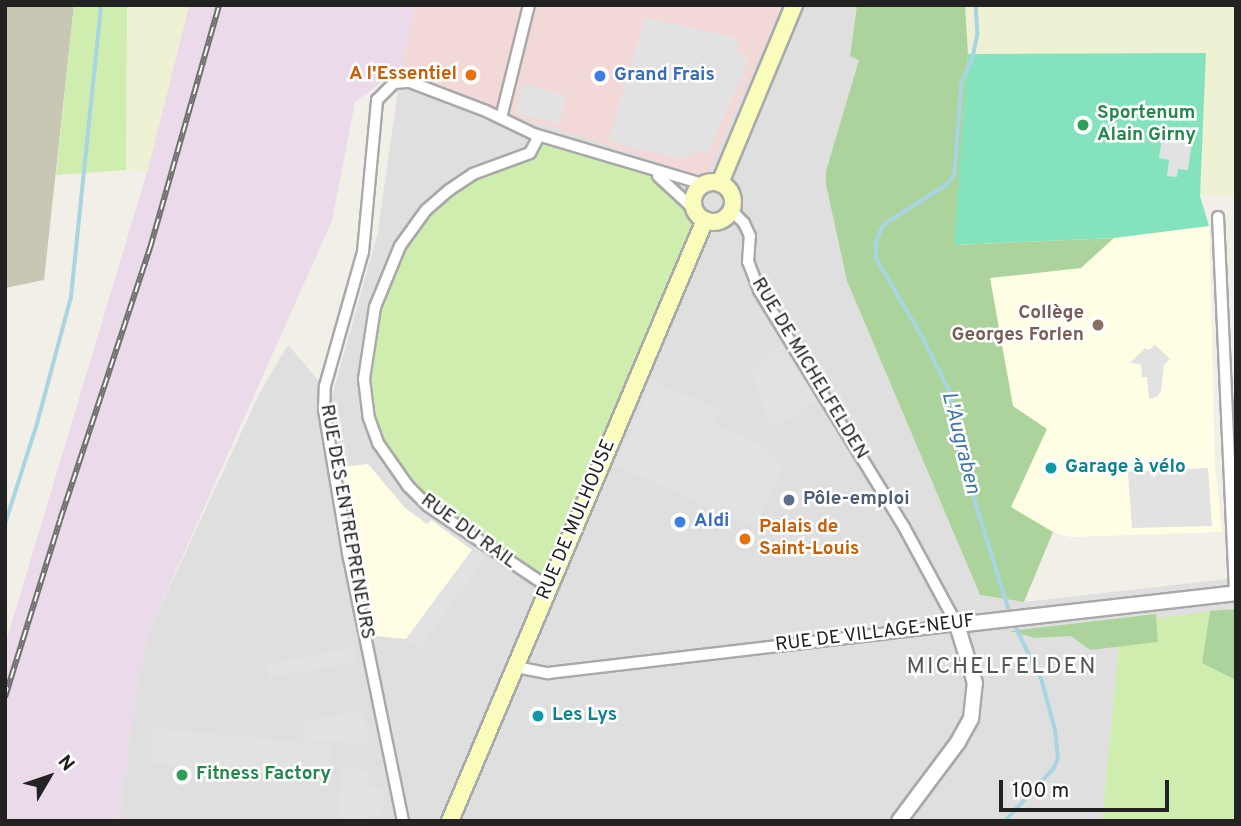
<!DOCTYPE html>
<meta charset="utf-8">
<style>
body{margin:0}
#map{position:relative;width:1241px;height:826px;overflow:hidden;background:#f2efe8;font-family:Overpass,sans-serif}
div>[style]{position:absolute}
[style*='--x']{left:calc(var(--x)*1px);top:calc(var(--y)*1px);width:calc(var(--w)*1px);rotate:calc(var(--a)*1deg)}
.residential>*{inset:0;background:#e0dfdf}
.commercial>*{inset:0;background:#f3d8d8}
.industrial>*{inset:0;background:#ebdae9}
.education>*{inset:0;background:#fffee5}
.construction>*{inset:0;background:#c8c7b3}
.farmland>*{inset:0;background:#eff1d4}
.grass>*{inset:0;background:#ceedae}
.forest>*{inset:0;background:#add39c}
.pitch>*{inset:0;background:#84e3bd}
.parking>*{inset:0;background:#e2e2e2}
.stream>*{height:3.5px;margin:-1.75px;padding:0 1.75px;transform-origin:1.75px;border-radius:1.75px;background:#a8d5e1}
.roads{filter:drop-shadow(2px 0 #a9a9a9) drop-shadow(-2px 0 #a9a9a9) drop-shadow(0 2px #a9a9a9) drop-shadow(0 -2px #a9a9a9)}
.minor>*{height:10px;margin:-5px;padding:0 5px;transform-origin:5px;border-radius:5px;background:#fff}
.tertiary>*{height:14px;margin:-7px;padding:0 7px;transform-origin:7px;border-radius:7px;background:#fff}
.secondary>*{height:16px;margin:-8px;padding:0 8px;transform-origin:8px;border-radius:8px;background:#fafcbc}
.secondary>.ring{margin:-8px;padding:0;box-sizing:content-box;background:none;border:16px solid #fafcbc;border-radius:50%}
.rail>*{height:6px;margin-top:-3px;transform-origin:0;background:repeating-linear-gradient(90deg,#fff 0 10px,#707070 0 20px);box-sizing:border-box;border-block:2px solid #707070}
.dots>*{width:19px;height:19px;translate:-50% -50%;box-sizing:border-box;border:4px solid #fff;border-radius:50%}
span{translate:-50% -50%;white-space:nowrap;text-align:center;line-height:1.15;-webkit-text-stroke:5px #fff;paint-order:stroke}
.food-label{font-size:19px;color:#c56008;font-weight:700}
.right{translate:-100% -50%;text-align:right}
.left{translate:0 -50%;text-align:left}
.shop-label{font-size:19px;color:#366cbe;font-weight:700}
.leisure-label{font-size:19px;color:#27864d;font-weight:700}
.education-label{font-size:19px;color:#785e54;font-weight:700}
.street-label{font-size:19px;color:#222}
.culture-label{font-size:19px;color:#0d838f;font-weight:700}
.service-label{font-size:19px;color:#4e5e75;font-weight:700}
.water-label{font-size:21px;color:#4377a6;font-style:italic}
.quarter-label{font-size:23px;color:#555;letter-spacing:2px}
.frame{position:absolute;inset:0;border:7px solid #222;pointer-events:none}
.north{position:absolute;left:14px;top:742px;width:70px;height:70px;-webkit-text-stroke:5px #fff;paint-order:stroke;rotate:51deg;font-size:19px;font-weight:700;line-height:28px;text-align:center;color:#222}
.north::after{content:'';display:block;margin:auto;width:24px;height:32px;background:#222;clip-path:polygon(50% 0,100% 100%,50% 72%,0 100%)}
.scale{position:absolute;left:999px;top:780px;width:170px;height:32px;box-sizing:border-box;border:4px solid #222;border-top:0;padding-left:9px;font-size:21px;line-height:24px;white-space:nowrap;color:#222;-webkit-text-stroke:5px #fff;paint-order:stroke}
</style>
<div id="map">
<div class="residential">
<div style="clip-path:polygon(781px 5px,857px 5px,850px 55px,860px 60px,826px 171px,826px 185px,847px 281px,980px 595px,1024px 602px,1236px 578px,1236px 608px,1121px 624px,1102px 821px,119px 821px,137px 686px,150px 629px,259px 394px,288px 345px,332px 396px,378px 232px,401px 68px,512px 115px)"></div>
</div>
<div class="commercial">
<div style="clip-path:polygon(415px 5px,782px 5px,706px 177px,512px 115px,401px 68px)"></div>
</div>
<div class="industrial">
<div style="clip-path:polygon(189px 5px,415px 5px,401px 68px,355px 102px,332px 221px,150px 629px,137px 686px,119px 821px,5px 821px,5px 645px,147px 172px)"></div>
</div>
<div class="education">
<div style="clip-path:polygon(1209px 226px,1215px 466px,1222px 532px,1070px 537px,1053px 532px,1010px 508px,1013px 406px,954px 245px,1114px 238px)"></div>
<div style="clip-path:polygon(368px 464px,405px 508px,427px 524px,431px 520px,472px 550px,406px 639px,374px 636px,342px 467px)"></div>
</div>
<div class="construction">
<div style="clip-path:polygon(5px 5px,74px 5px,44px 280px,5px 288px)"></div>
</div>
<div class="farmland">
<div style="clip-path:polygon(127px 5px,189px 5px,147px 172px,126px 170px)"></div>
<div style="clip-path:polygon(965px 5px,1236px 5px,1236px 264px,1234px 196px,1200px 196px,1205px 53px,968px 54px)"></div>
</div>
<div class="grass">
<div style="clip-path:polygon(74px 5px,127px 5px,126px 170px,56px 175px)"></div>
<div style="clip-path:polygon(539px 136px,647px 169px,669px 184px,695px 220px,541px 584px,428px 506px,392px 466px,366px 398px,370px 330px,400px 246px,449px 190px,530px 153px)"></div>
<div style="clip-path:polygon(1210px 611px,1202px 662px,1236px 680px,1236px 821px,1102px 821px,1121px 624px)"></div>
</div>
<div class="forest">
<div style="clip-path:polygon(857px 5px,965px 5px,968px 54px,955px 245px,1114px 238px,1081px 268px,990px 278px,1013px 406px,1047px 429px,1011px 507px,1053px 532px,1024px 602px,980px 595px,847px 281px,826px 185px,826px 171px,859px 60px,850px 56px)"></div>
<div style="clip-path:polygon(1233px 609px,1236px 610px,1236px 680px,1202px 663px,1210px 611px)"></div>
<div style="clip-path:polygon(1156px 614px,1158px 642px,1090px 650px,1071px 636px,1035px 638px,1010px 631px)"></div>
</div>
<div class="pitch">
<div style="clip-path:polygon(1206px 53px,1200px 196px,1209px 226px,1114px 238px,954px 245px,968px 54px)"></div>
</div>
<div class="parking">
<div style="clip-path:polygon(645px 18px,738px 38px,737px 50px,749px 60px,707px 155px,699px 151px,682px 159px,615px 143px,609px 139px)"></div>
<div style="clip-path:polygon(523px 84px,565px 95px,560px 124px,516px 113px)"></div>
<div style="clip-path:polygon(1163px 131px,1193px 135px,1188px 170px,1178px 169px,1177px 177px,1167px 176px,1169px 160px,1159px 158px)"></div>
<div style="clip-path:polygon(780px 345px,816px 400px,772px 431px,751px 370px)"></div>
<div style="clip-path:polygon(1155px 345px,1170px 359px,1164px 365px,1161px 391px,1157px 397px,1149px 399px,1147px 377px,1142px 377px,1141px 364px,1130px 363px,1145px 348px,1149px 350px)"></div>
<div style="clip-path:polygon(652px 381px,720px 409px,714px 425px,755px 441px,782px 466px,756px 528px,615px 465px)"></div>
<div style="clip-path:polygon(1208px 468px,1212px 526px,1132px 528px,1128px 472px)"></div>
<div style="clip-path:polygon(472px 550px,484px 559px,419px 649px,406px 639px)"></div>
<div style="clip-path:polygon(353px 647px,356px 662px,268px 678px,265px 665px)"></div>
<div style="clip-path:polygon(363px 710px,369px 744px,303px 740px,303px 722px)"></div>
<div style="clip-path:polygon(154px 728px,332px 745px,329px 780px,151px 763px)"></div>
<div style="clip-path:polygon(341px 768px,370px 771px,368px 787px,384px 788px,382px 815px,368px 816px,367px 821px,338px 821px)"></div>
</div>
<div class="stream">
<div style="--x:976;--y:5;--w:29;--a:86"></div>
<div style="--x:978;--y:34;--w:25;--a:102"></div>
<div style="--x:973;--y:58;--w:27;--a:114"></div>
<div style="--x:962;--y:83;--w:92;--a:94.4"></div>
<div style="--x:955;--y:175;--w:13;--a:129"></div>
<div style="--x:947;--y:185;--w:75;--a:147.6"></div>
<div style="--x:884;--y:225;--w:17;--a:115"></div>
<div style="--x:877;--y:240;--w:18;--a:93"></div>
<div style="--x:876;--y:258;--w:88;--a:59.4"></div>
<div style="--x:921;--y:334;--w:67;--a:63.4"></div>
<div style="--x:951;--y:394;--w:86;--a:78.6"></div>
<div style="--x:968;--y:478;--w:141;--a:72.7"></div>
<div style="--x:5;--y:524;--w:105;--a:-72.3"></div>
<div style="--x:37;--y:424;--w:131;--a:-75"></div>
<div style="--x:71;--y:297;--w:294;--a:-84.1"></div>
<div style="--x:1005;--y:821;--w:72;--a:-47.2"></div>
<div style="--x:1054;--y:768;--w:11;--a:-68"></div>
<div style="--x:1058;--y:758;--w:28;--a:-96"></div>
<div style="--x:1055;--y:730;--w:50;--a:-105.2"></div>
<div style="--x:1042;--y:682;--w:64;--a:-115.8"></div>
</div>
<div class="roads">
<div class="minor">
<div style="--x:501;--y:118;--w:116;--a:-76.1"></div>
<div style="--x:539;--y:136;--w:19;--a:118"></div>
<div style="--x:530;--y:153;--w:61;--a:159.8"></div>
<div style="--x:473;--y:174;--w:29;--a:146"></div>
<div style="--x:449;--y:190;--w:30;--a:139"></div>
<div style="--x:426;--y:210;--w:44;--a:125.8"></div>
<div style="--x:400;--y:246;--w:66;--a:112.3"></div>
<div style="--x:375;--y:307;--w:73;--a:98.7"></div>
<div style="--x:364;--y:379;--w:39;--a:83"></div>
<div style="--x:369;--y:418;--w:27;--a:70"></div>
<div style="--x:378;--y:443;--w:52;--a:55.1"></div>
<div style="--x:408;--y:486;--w:28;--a:45"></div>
<div style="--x:428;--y:506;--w:145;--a:34"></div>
<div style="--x:658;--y:176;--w:52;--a:42.6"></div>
<div style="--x:1218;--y:217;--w:376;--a:87.4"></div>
<div style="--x:516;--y:667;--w:33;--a:11"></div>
<div style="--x:548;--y:673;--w:412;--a:-6.7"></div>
<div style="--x:957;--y:625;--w:111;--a:-118.4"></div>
<div style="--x:904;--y:527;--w:278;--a:-121.5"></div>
<div style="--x:759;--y:290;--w:30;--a:-111"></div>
<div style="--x:748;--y:262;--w:26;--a:-86"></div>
<div style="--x:750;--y:236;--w:14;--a:-115"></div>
<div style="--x:744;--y:223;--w:18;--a:-135"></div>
<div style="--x:403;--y:821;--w:268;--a:-101.6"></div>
<div style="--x:349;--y:559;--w:151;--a:-99.5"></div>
<div style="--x:324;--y:410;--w:24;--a:-88"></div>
<div style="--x:325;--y:386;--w:139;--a:-74.2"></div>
<div style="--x:363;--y:252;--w:153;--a:-84.7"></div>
<div style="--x:377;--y:100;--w:24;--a:-45"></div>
<div style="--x:394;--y:83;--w:16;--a:-4"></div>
<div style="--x:410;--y:82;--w:81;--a:20.9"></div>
<div style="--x:486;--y:111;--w:53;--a:25.6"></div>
<div style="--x:534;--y:134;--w:176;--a:16.5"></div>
</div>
<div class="tertiary">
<div style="--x:899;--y:821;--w:99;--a:-53.2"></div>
<div style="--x:958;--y:742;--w:26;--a:-61"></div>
<div style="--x:971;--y:719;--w:36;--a:-84"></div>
<div style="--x:975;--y:683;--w:61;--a:-107.2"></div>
<div style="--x:957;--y:625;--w:281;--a:-6.5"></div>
</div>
<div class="secondary">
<div class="ring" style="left:693px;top:182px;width:24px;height:24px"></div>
<div style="--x:720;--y:183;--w:193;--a:-67.4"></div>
<div style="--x:450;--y:821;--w:653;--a:-67.01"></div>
</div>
</div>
<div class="rail">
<div style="--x:5;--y:697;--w:185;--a:-72.7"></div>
<div style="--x:60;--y:520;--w:287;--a:-71.7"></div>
<div style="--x:150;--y:248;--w:253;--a:-74.1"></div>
</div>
<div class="dots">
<div style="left:471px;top:75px;background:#e8710a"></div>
<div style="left:600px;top:76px;background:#3f7fe0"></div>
<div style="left:1083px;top:125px;background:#2e9e5b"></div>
<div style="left:1098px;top:325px;background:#8d6e63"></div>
<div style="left:1051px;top:468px;background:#0f9aa8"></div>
<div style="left:789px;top:500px;background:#5c6f8a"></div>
<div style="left:680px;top:522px;background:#3f7fe0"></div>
<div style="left:745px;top:539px;background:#e8710a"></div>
<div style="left:538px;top:716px;background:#0f9aa8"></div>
<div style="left:182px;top:775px;background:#2e9e5b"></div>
</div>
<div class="food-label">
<span class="right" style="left:457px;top:75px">A l'Essentiel</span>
<span class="left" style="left:759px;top:539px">Palais de<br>Saint-Louis</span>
</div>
<div class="shop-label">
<span class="left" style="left:614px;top:76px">Grand Frais</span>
<span class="left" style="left:694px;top:522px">Aldi</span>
</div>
<div class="leisure-label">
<span class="left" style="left:1097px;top:125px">Sportenum<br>Alain Girny</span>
<span class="left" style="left:196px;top:775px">Fitness Factory</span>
</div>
<div class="education-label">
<span class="right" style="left:1084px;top:325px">Collège<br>Georges Forlen</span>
</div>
<div class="street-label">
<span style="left:809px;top:369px;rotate:59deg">RUE DE MICHELFELDEN</span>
<span style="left:577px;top:520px;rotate:-67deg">RUE DE MULHOUSE</span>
<span style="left:346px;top:522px;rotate:80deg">RUE DES ENTREPRENEURS</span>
<span style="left:468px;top:532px;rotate:36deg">RUE DU RAIL</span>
<span style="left:875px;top:634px;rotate:-7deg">RUE DE VILLAGE-NEUF</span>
</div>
<div class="culture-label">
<span class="left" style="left:1065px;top:468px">Garage à vélo</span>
<span class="left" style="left:552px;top:716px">Les Lys</span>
</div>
<div class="service-label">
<span class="left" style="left:803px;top:500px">Pôle-emploi</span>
</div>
<div class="water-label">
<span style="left:960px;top:443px;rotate:76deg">L'Augraben</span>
</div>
<div class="quarter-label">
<span style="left:1002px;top:668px">MICHELFELDEN</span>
</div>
<div class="frame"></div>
<div class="north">N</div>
<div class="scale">100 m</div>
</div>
